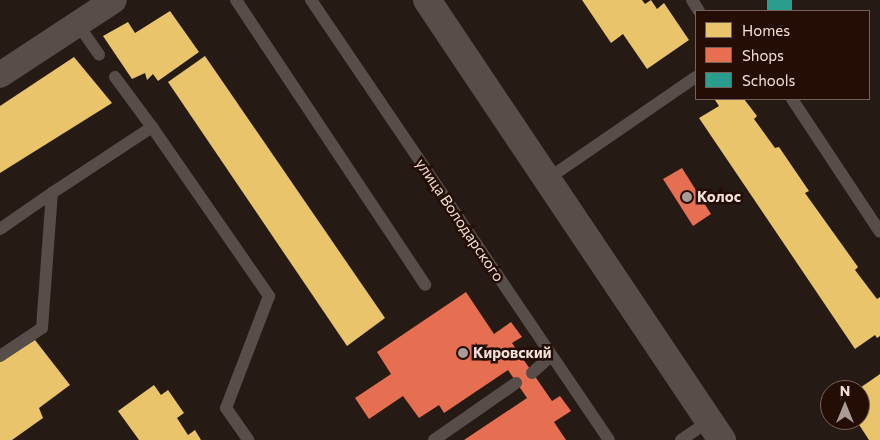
<!DOCTYPE html>
<meta charset="utf-8">
<style>
body{margin:0}
#map{position:relative;width:880px;height:440px;overflow:hidden;background:#261a15;font-family:Commissioner,sans-serif}
div>[style]{position:absolute}
[style*='--x']{left:calc(var(--x)*1px);top:calc(var(--y)*1px);width:calc(var(--w)*1px);rotate:calc(var(--a)*1deg)}
.homes>*{inset:0;background:#e9c46a}
.shops>*{inset:0;background:#e76f51}
.schools>*{inset:0;background:#2a9d8f}
.lane>*{height:12px;margin:-6px;padding:0 6px;transform-origin:6px;border-radius:6px;background:#574d49}
.street>*{height:26px;margin:-13px;padding:0 13px;transform-origin:13px;border-radius:13px;background:#574d49}
.secondary>*{height:28px;margin:-14px;padding:0 14px;transform-origin:14px;border-radius:14px;background:#574d49}
.dots>*{width:14px;height:14px;translate:-50% -50%;box-sizing:border-box;border:2px solid #230d05;border-radius:50%}
span{translate:-50% -50%;white-space:nowrap;text-align:center;line-height:1.15;-webkit-text-stroke:5px #230d05;paint-order:stroke}
.poi-label{font-size:15px;color:#f1e0da;font-weight:700}
.left{translate:0 -50%;text-align:left}
.street-label{font-size:15px;color:#f1e0da}
.legend{position:absolute;left:695px;top:10px;width:175px;height:90px;box-sizing:border-box;background:#230d05;border:1px solid #75615a;margin:0;padding:6px 9px;list-style:none;font-size:15px;color:#f1e0da}
.legend li{display:flex;align-items:center;gap:10px;height:25px}
.legend b{width:25px;border:1px solid #75615a}
.north{position:absolute;left:820px;top:380px;width:50px;height:50px;box-sizing:border-box;background:#230d05;border:1px solid #75615a;border-radius:50%;rotate:0deg;font-size:14px;font-weight:700;line-height:20px;text-align:center;color:#f1e0da}
.north::after{content:'';display:block;margin:auto;width:18px;height:22px;background:#aa9b95;clip-path:polygon(50% 0,100% 100%,50% 72%,0 100%)}
</style>
<div id="map">
<div class="homes">
<div style="clip-path:polygon(582px 0,642px 0,645px 4px,651px 0,657px 9px,664px 3px,689px 40px,647px 69px,623px 34px,611px 43px)"></div>
<div style="clip-path:polygon(170px 11px,199px 52px,158px 81px,153px 74px,147px 80px,145px 73px,132px 79px,103px 36px,128px 22px,135px 33px)"></div>
<div style="clip-path:polygon(205px 56px,385px 318px,347px 346px,168px 82px)"></div>
<div style="clip-path:polygon(74px 57px,112px 103px,0 173px,0 106px)"></div>
<div style="clip-path:polygon(718px 99px,744px 99px,757px 116px,754px 119px,775px 148px,779px 147px,809px 191px,805px 193px,858px 267px,855px 270px,877px 299px,880px 297px,880px 336px,877px 338px,875px 335px,855px 349px,699px 118px,719px 106px,715px 100px)"></div>
<div style="clip-path:polygon(35px 340px,70px 385px,39px 408px,43px 418px,12px 440px,0 440px,0 362px)"></div>
<div style="clip-path:polygon(880px 374px,880px 440px,869px 440px,856px 420px,860px 420px,860px 390px,857px 390px)"></div>
<div style="clip-path:polygon(154px 385px,161px 395px,168px 390px,184px 413px,177px 418px,188px 435px,195px 430px,201px 440px,139px 440px,118px 411px)"></div>
</div>
<div class="shops">
<div style="clip-path:polygon(682px 168px,711px 214px,693px 226px,663px 179px)"></div>
<div style="clip-path:polygon(466px 292px,494px 334px,511px 322px,522px 337px,512px 343px,552px 401px,560px 396px,571px 411px,554px 422px,566px 440px,464px 440px,527px 398px,508px 370px,444px 413px,439px 405px,419px 418px,403px 396px,369px 419px,355px 398px,391px 374px,377px 352px)"></div>
</div>
<div class="schools">
<div style="clip-path:polygon(767px 0,792px 0,792px 11px,767px 11px)"></div>
</div>
<div class="lane">
<div style="--x:236;--y:0;--w:342;--a:56.4"></div>
<div style="--x:311;--y:0;--w:531;--a:55.89"></div>
<div style="--x:692;--y:0;--w:13;--a:58"></div>
<div style="--x:79;--y:26;--w:35;--a:55"></div>
<div style="--x:115;--y:77;--w:62;--a:53.5"></div>
<div style="--x:792;--y:99;--w:159;--a:56.5"></div>
<div style="--x:546;--y:180;--w:182;--a:-34.5"></div>
<div style="--x:0;--y:229;--w:63;--a:-34.7"></div>
<div style="--x:0;--y:356;--w:50;--a:-33.7"></div>
<div style="--x:42;--y:328;--w:135;--a:-85.8"></div>
<div style="--x:52;--y:193;--w:120;--a:-33.4"></div>
<div style="--x:152;--y:127;--w:206;--a:55.3"></div>
<div style="--x:269;--y:296;--w:120;--a:111"></div>
<div style="--x:226;--y:408;--w:39;--a:55"></div>
<div style="--x:532;--y:373;--w:24;--a:-42"></div>
<div style="--x:434;--y:440;--w:100;--a:-34.8"></div>
<div style="--x:681;--y:440;--w:34;--a:-34"></div>
</div>
<div class="street">
<div style="--x:0;--y:75;--w:136;--a:-33.3"></div>
</div>
<div class="secondary">
<div style="--x:427;--y:0;--w:530;--a:56.16"></div>
</div>
<div class="dots">
<div style="left:687px;top:197px;background:#aa9b95"></div>
<div style="left:463px;top:353px;background:#aa9b95"></div>
</div>
<div class="poi-label">
<span class="left" style="left:697px;top:197px">Колос</span>
<span class="left" style="left:473px;top:353px">Кировский</span>
</div>
<div class="street-label">
<span style="left:460px;top:220px;rotate:56deg">улица Володарского</span>
</div>
<ul class="legend">
<li><b style="height:14px;background:#e9c46a"></b>Homes</li>
<li><b style="height:14px;background:#e76f51"></b>Shops</li>
<li><b style="height:14px;background:#2a9d8f"></b>Schools</li>
</ul>
<div class="north">N</div>
</div>
